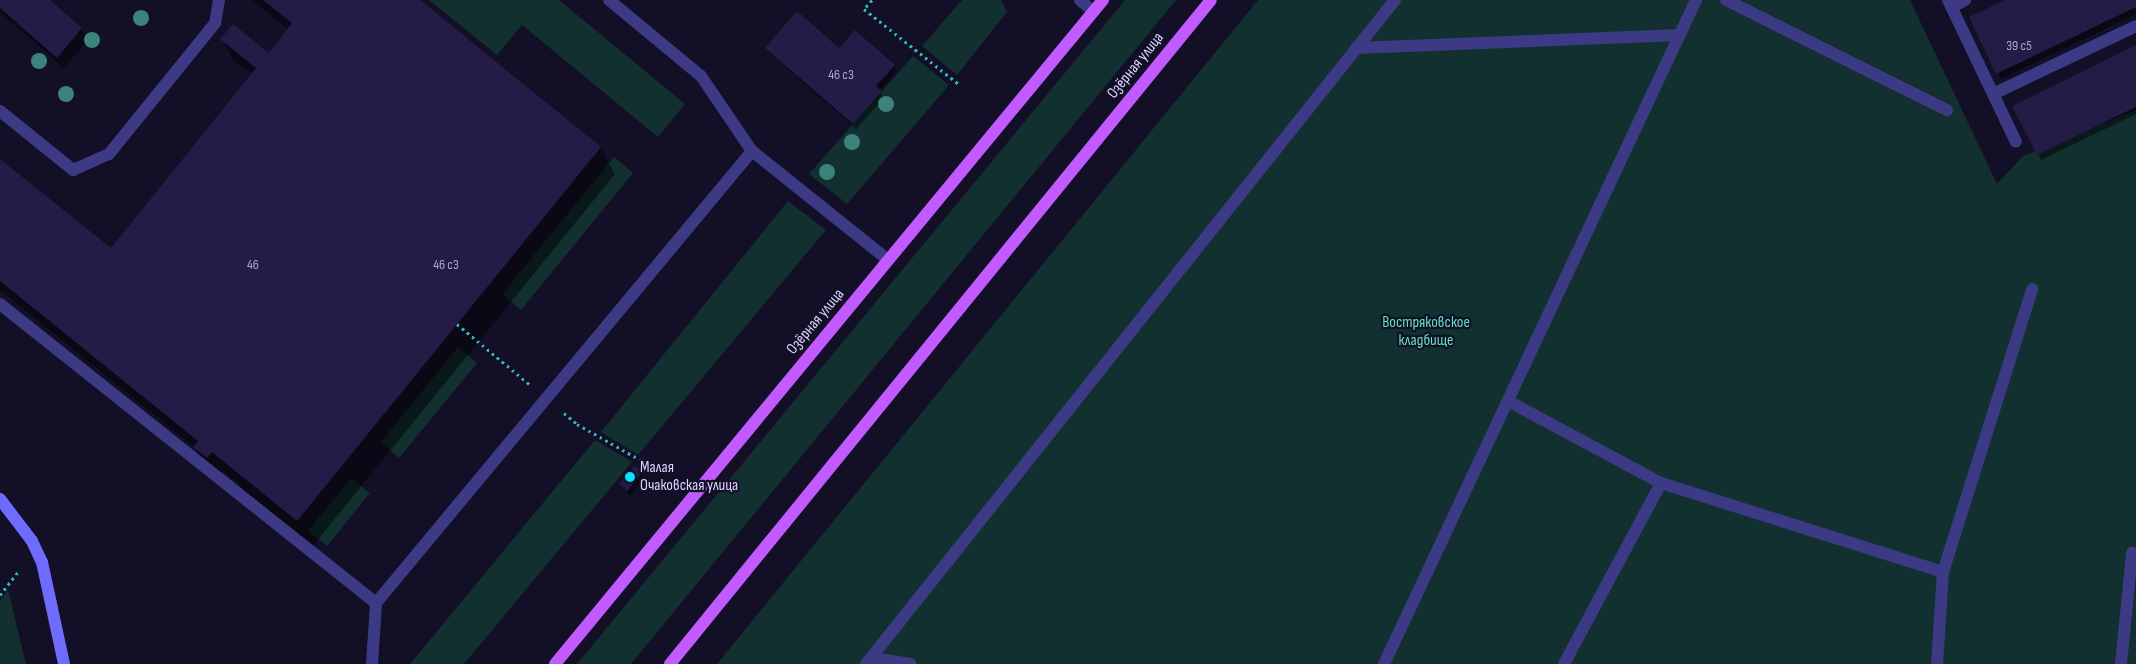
<!DOCTYPE html>
<meta charset="utf-8">
<style>
body{margin:0}
#map{position:relative;width:2136px;height:664px;overflow:hidden;background:#130f26;font-family:"Sofia Sans Condensed",sans-serif}
div>[style]{position:absolute}
[style*='--x']{left:calc(var(--x)*1px);top:calc(var(--y)*1px);width:calc(var(--w)*1px);rotate:calc(var(--a)*1deg)}
.green>*{inset:0;background:#12302f}
.shadow>*{inset:0;background:#0007}
.building>*{inset:0;background:#241b47}
.path>*{height:3px;margin-top:-1.5px;transform-origin:0;background:repeating-linear-gradient(90deg,#2fb8b0 0 2.5px,transparent 0 6.5px)}
.lane>*{height:12px;margin:-6px;padding:0 6px;transform-origin:6px;border-radius:6px;background:#3d3a85}
.secondary>*{height:12px;margin:-6px;padding:0 6px;transform-origin:6px;border-radius:6px;background:#6f6bff}
.primary>*{height:12px;margin:-6px;padding:0 6px;transform-origin:6px;border-radius:6px;background:#c25bff}
.trees>*{width:16px;height:16px;margin:-8px;border-radius:50%;background:#3d827b}
.dots>*{width:14px;height:14px;translate:-50% -50%;box-sizing:border-box;border:2px solid #130f26;border-radius:50%}
span{translate:-50% -50%;white-space:nowrap;text-align:center;line-height:1.15;-webkit-text-stroke:4.5px #130f26;paint-order:stroke}
.number-label{font-size:14px;color:#aca6d1}
.number-label span{-webkit-text-stroke-width:0}
.street-label{font-size:16px;color:#d9d4ff}
.park-label{font-size:16px;color:#5fe0c0}
.poi-label{font-size:16px;color:#d9d4ff}
.left{translate:0 -50%;text-align:left}
</style>
<div id="map">
<div class="green">
<div style="clip-path:polygon(429px 0,559px 0,685px 104px,658px 137px,522px 25px,497px 55px)"></div>
<div style="clip-path:polygon(962px 0,1001px 0,1007px 12px,957px 75px,922px 46px)"></div>
<div style="clip-path:polygon(1125px 0,1176px 0,631px 664px,577px 664px)"></div>
<div style="clip-path:polygon(1258px 0,1910px 0,1997px 184px,2023px 156px,2136px 110px,2136px 664px,717px 664px)"></div>
<div style="clip-path:polygon(913px 56px,949px 85px,847px 204px,809px 174px)"></div>
<div style="clip-path:polygon(614px 157px,633px 173px,521px 310px,502px 294px)"></div>
<div style="clip-path:polygon(788px 201px,826px 230px,638px 455px,601px 432px)"></div>
<div style="clip-path:polygon(458px 347px,477px 363px,399px 458px,381px 442px)"></div>
<div style="clip-path:polygon(595px 440px,632px 462px,464px 664px,410px 664px)"></div>
<div style="clip-path:polygon(351px 478px,370px 493px,327px 546px,308px 531px)"></div>
<div style="clip-path:polygon(8px 590px,26px 664px,0 664px,0 601px)"></div>
</div>
<div class="shadow">
<div style="clip-path:polygon(0 0,48px 0,81px 29px,88px 40px,64px 68px,0 12px)"></div>
<div style="clip-path:polygon(252px 0,417px 0,600px 147px,615px 174px,312px 547px,242px 490px,238px 483px,223px 471px,219px 477px,206px 467px,194px 447px,0 290px,0 160px,111px 250px,253px 75px,233px 59px,222px 39px,269px 55px,289px 30px)"></div>
<div style="clip-path:polygon(2008px 0,2136px 0,2136px 14px,2001px 79px,1971px 18px)"></div>
<div style="clip-path:polygon(2136px 46px,2136px 114px,2041px 160px,2014px 106px)"></div>
<div style="clip-path:polygon(766px 48px,839px 50px,894px 65px,897px 71px,879px 91px,884px 98px,856px 129px,770px 53px)"></div>
<div style="clip-path:polygon(641px 474px,644px 479px,630px 496px,621px 485px)"></div>
</div>
<div class="building">
<div style="clip-path:polygon(0 0,50px 0,82px 28px,57px 58px,0 8px)"></div>
<div style="clip-path:polygon(263px 0,420px 0,601px 147px,297px 521px,212px 452px,207px 458px,193px 447px,198px 441px,0 281px,0 159px,111px 248px,256px 68px,220px 39px,233px 24px,269px 53px,292px 23px)"></div>
<div style="clip-path:polygon(2005px 0,2136px 0,2136px 7px,1996px 74px,1969px 17px)"></div>
<div style="clip-path:polygon(797px 11px,839px 48px,855px 30px,895px 65px,876px 86px,882px 91px,853px 124px,765px 48px)"></div>
<div style="clip-path:polygon(2136px 45px,2136px 107px,2037px 155px,2012px 106px)"></div>
<div style="clip-path:polygon(634px 466px,642px 473px,627px 491px,619px 484px)"></div>
</div>
<div class="path">
<div style="--x:872;--y:0;--w:12;--a:132"></div>
<div style="--x:864;--y:9;--w:122;--a:38.4"></div>
<div style="--x:457;--y:324;--w:94;--a:39.8"></div>
<div style="--x:564;--y:413;--w:17;--a:40"></div>
<div style="--x:577;--y:424;--w:87;--a:29.5"></div>
<div style="--x:0;--y:595;--w:31;--a:-52"></div>
</div>
<div class="lane">
<div style="--x:609;--y:0;--w:119;--a:39.6"></div>
<div style="--x:701;--y:76;--w:91;--a:55.8"></div>
<div style="--x:752;--y:151;--w:174;--a:38.7"></div>
<div style="--x:1080;--y:0;--w:18;--a:41"></div>
<div style="--x:1726;--y:0;--w:247;--a:26.5"></div>
<div style="--x:1948;--y:0;--w:157;--a:64.4"></div>
<div style="--x:1952;--y:7;--w:15;--a:-28"></div>
<div style="--x:1356;--y:48;--w:324;--a:-2.3"></div>
<div style="--x:1993;--y:94;--w:158;--a:-25.4"></div>
<div style="--x:0;--y:111;--w:94;--a:38.9"></div>
<div style="--x:73;--y:170;--w:39;--a:-24"></div>
<div style="--x:109;--y:154;--w:169;--a:-51"></div>
<div style="--x:215;--y:23;--w:23;--a:-80"></div>
<div style="--x:0;--y:304;--w:480;--a:38.5"></div>
<div style="--x:376;--y:603;--w:588;--a:-50.24"></div>
<div style="--x:1508;--y:401;--w:174;--a:28.2"></div>
<div style="--x:1661;--y:483;--w:296;--a:17.5"></div>
<div style="--x:1943;--y:572;--w:92;--a:93.7"></div>
<div style="--x:1943;--y:572;--w:297;--a:-72.5"></div>
<div style="--x:871;--y:658;--w:40;--a:8.5"></div>
<div style="--x:372;--y:664;--w:61;--a:-86.2"></div>
<div style="--x:866;--y:664;--w:849;--a:-51.46"></div>
<div style="--x:1384;--y:664;--w:734;--a:-64.83"></div>
<div style="--x:1564;--y:664;--w:205;--a:-61.8"></div>
<div style="--x:2121;--y:664;--w:112;--a:-84.3"></div>
</div>
<div class="secondary">
<div style="--x:0;--y:499;--w:53;--a:52.7"></div>
<div style="--x:32;--y:541;--w:23;--a:65"></div>
<div style="--x:42;--y:562;--w:104;--a:77.8"></div>
</div>
<div class="primary">
<div style="--x:555;--y:664;--w:861;--a:-50.47"></div>
<div style="--x:670;--y:664;--w:856;--a:-50.83"></div>
</div>
<div class="trees">
<div style="left:141px;top:18px"></div>
<div style="left:92px;top:40px"></div>
<div style="left:39px;top:61px"></div>
<div style="left:66px;top:94px"></div>
<div style="left:886px;top:104px"></div>
<div style="left:852px;top:142px"></div>
<div style="left:827px;top:172px"></div>
</div>
<div class="dots">
<div style="left:630px;top:477px;background:#00e5ff"></div>
</div>
<div class="number-label">
<span style="left:2019px;top:46px">39 с5</span>
<span style="left:841px;top:75px">46 с3</span>
<span style="left:253px;top:265px">46</span>
<span style="left:446px;top:265px">46 с3</span>
</div>
<div class="street-label">
<span style="left:1136px;top:66px;rotate:-51deg">Озёрная улица</span>
<span style="left:816px;top:322px;rotate:-50deg">Озёрная улица</span>
</div>
<div class="park-label">
<span style="left:1426px;top:332px">Востряковское<br>кладбище</span>
</div>
<div class="poi-label">
<span class="left" style="left:640px;top:477px">Малая<br>Очаковская улица</span>
</div>
</div>
